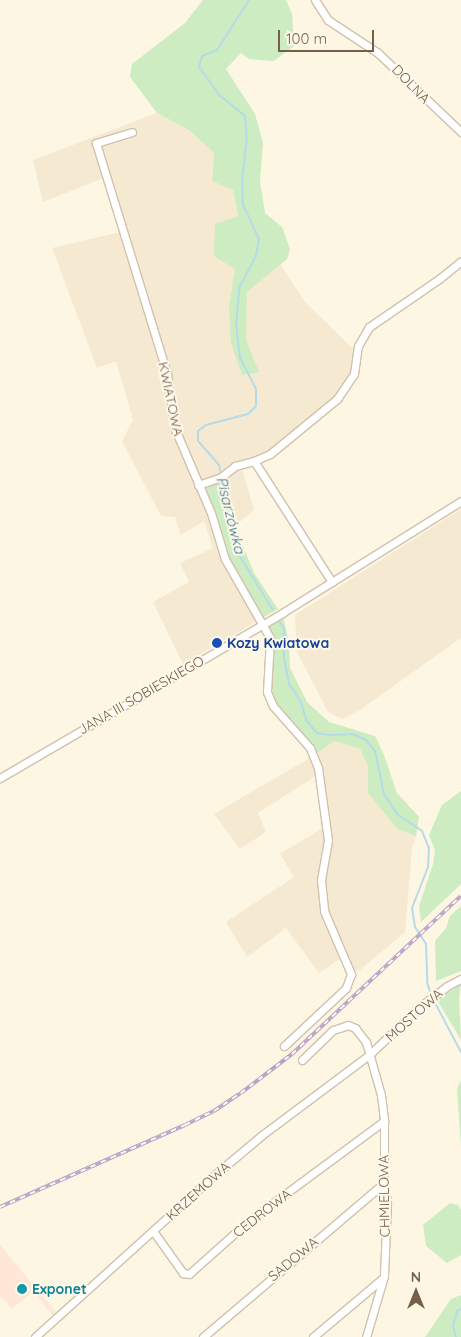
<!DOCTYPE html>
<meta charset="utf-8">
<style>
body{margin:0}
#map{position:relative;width:461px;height:1337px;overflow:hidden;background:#fdf6e3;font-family:Quicksand,sans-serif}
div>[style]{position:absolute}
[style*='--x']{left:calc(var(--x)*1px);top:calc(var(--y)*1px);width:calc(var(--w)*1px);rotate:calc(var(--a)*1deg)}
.residential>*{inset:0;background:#f5e9d1}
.commercial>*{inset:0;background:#fee7d6}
.green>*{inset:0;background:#ceecc1}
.stream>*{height:2px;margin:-1px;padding:0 1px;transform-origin:1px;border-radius:1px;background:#b6dbe8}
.roads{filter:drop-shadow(1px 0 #d1c1ac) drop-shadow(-1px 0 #d1c1ac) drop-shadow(0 1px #d1c1ac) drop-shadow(0 -1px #d1c1ac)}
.minor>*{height:7px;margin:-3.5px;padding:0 3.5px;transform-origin:3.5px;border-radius:3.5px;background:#fff}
.rail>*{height:4px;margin-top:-2px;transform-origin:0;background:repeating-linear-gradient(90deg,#fff9eb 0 5.5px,#baa1c8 0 11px);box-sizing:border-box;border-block:1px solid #baa1c8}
.dots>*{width:14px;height:14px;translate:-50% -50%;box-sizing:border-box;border:2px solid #fff9eb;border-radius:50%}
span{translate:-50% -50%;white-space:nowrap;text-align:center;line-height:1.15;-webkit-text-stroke:4px #fff9eb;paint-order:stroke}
.street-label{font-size:14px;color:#775e48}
.transit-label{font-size:14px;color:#164399;font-weight:700}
.left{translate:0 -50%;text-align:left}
.culture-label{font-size:14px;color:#0d838f;font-weight:700}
.water-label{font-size:15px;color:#40778b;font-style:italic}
.north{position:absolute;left:391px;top:1267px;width:50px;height:50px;-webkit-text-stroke:4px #fff9eb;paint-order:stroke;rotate:0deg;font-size:14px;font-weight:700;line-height:20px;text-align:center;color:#775e48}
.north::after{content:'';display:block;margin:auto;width:18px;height:22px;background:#775e48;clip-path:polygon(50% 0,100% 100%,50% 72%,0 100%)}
.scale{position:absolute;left:278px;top:30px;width:96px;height:22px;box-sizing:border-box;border:2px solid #775e48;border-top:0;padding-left:6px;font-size:15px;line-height:18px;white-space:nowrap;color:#775e48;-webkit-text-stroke:4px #fff9eb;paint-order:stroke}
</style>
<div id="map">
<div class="residential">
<div style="clip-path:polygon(157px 113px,189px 130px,214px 153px,212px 181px,233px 190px,238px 216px,235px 269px,229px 306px,259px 372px,246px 339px,247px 292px,280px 264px,305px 302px,353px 349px,354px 377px,343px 393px,281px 445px,242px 469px,254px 510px,235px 526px,225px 481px,214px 511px,228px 558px,264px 617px,183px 664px,153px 602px,189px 582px,180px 563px,213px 548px,204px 521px,181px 535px,175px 517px,161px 516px,122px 441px,133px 420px,116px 361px,97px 368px,52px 248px,121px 232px,106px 177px,43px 202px,33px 160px)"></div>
<div style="clip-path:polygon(461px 509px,461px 638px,360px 710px,342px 719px,328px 712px,297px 652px,295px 615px)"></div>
<div style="clip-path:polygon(334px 741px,360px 749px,368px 766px,368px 793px,397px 829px,416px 836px,412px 848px,405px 932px,360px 970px,345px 971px,341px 958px,319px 973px,286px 928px,247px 957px,226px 922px,294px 877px,280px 854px,321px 829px,317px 775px,258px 813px,266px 832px,240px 849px,214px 814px,318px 753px)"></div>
</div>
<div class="commercial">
<div style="clip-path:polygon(0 1245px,57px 1313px,53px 1316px,33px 1291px,12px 1309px,0 1296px)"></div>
</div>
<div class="green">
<div style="clip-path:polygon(203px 0,286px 0,292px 14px,294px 46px,274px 61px,249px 59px,241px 53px,226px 69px,255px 114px,263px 143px,260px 181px,265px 213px,282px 227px,290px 249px,287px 259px,247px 292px,246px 339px,259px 372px,242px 375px,231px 343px,229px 306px,235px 269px,214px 256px,215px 224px,238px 216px,233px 190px,212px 181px,214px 153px,189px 130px,157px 113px,130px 77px,132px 64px,185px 23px)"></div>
<div style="clip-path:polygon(225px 481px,235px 526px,254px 573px,278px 609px,264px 617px,228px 558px,204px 486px)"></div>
<div style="clip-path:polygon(283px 616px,289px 642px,290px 668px,307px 702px,329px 722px,375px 736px,384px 755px,397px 793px,419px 817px,416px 836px,397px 829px,368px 793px,368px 766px,360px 749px,334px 741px,318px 753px,276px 705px,272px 689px,273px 639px,268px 625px)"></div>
<div style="clip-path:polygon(461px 791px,461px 884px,421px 922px,419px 906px,433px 864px,435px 850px,429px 835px,442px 805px)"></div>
<div style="clip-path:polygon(461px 906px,461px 971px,436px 981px,435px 941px,446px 928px,450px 916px)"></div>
<div style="clip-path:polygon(461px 984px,459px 998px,461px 1040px,437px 1000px)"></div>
<div style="clip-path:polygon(461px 1080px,461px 1147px,457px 1089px)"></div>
<div style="clip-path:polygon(450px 1203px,458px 1205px,461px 1210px,461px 1255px,447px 1263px,426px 1246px,423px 1225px)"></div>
<div style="clip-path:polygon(461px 1295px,461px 1337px,425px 1337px,451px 1299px)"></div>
</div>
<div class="stream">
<div style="--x:221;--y:475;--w:10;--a:-101"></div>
<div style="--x:219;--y:465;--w:32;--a:-131"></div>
<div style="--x:198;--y:441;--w:10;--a:-90"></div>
<div style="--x:198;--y:431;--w:10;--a:-37"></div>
<div style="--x:206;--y:425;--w:43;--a:-14.7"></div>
<div style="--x:248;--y:414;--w:11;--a:-45"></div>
<div style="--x:256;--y:406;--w:17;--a:-90"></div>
<div style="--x:256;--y:389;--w:36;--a:-117"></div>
<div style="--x:240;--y:357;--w:32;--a:-97"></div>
<div style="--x:236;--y:325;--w:37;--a:-85"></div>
<div style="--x:239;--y:288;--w:36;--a:-62"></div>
<div style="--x:256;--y:256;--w:17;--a:-80"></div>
<div style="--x:259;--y:239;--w:38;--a:-115"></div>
<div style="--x:243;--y:205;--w:26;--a:-92"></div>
<div style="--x:242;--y:179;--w:39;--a:-83"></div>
<div style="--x:247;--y:140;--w:24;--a:-95"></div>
<div style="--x:245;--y:116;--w:32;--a:-141"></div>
<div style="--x:220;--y:96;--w:36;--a:-126"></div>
<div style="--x:199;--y:67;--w:11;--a:-75"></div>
<div style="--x:202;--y:56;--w:16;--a:-22"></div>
<div style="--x:217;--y:50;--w:59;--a:-57.4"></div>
<div style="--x:221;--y:480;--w:37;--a:81"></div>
<div style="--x:227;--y:517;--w:36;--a:74"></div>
<div style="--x:237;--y:552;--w:68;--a:58.2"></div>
<div style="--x:280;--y:622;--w:8;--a:60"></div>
<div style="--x:284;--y:629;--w:29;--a:90"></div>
<div style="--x:284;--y:658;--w:26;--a:79"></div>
<div style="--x:289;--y:684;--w:22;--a:56"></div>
<div style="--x:301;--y:702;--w:19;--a:74"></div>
<div style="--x:306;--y:720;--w:17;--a:50"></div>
<div style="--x:317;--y:733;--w:12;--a:9"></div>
<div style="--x:329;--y:735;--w:24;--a:-2"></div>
<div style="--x:353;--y:734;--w:14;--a:25"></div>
<div style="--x:366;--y:740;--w:14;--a:51"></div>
<div style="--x:375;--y:751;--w:44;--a:78.2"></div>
<div style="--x:384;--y:794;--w:24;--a:57"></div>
<div style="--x:397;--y:814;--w:30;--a:34"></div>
<div style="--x:422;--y:831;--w:18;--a:68"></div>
<div style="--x:429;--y:848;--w:19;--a:93"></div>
<div style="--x:428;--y:867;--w:44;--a:111.3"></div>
<div style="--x:412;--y:908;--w:19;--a:81"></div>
<div style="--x:415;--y:927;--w:20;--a:57"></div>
<div style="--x:426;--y:944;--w:38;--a:88"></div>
<div style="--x:427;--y:982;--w:14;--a:73"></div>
<div style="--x:433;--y:999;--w:60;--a:62.2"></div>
<div style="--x:456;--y:1337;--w:11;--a:-105"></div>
<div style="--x:453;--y:1326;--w:16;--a:-75"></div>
<div style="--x:457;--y:1311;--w:4;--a:-27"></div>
</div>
<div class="roads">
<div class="minor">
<div style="--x:315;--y:0;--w:24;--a:57"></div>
<div style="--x:328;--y:20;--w:60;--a:33.4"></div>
<div style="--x:378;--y:53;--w:115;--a:43.6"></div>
<div style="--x:132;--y:132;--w:38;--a:163"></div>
<div style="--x:96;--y:143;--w:242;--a:72.9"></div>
<div style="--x:167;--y:374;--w:56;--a:81.7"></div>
<div style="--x:175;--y:429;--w:91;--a:66.8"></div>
<div style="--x:211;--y:513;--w:48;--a:73.1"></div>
<div style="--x:225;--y:559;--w:91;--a:60.3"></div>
<div style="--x:270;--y:638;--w:54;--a:93.2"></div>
<div style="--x:267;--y:692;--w:15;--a:67"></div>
<div style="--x:273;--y:706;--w:56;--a:48.6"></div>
<div style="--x:310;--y:748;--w:22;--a:68"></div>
<div style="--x:318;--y:768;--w:73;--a:82.1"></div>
<div style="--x:328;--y:840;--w:41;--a:99.9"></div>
<div style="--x:321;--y:880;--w:31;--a:84"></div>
<div style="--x:324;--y:911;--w:69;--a:66.8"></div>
<div style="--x:351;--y:974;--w:15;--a:110"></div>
<div style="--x:346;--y:988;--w:85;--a:136.9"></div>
<div style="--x:254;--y:461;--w:144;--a:57.2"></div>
<div style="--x:198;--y:485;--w:24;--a:-19"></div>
<div style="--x:221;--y:477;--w:18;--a:-38"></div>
<div style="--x:235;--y:466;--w:20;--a:-15"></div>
<div style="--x:254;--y:461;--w:17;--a:-24"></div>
<div style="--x:270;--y:454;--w:87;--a:-39.4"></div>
<div style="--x:337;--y:399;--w:30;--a:-56"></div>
<div style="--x:354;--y:374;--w:28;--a:-82"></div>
<div style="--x:358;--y:346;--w:22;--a:-60"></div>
<div style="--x:369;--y:327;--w:85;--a:-34.4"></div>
<div style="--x:439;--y:279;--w:28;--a:-39"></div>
<div style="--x:0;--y:778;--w:327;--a:-30.3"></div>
<div style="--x:282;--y:613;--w:211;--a:-32"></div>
<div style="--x:302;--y:1060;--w:43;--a:-44.1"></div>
<div style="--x:333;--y:1030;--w:16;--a:-18"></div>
<div style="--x:348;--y:1025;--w:8;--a:23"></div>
<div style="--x:355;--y:1028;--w:18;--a:52"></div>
<div style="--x:366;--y:1042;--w:55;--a:74.2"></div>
<div style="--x:381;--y:1095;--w:26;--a:83"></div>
<div style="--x:384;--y:1121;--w:62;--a:90"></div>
<div style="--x:384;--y:1183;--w:20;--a:81"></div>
<div style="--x:387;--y:1203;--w:73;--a:92.4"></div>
<div style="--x:384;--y:1276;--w:64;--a:106.4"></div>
<div style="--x:153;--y:1231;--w:52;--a:54.5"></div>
<div style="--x:183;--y:1273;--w:6;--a:9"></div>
<div style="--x:189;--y:1274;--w:76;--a:-41.8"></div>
<div style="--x:246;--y:1223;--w:172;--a:-36.5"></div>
<div style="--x:35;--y:1337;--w:239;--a:-42.1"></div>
<div style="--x:212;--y:1177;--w:65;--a:-40"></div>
<div style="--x:262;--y:1135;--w:134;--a:-36.8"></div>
<div style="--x:369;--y:1055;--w:68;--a:-43.8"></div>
<div style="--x:418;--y:1008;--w:36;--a:-37"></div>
<div style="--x:447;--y:986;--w:16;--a:-27"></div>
<div style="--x:203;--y:1337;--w:238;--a:-40.4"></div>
<div style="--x:313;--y:1337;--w:92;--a:-40.1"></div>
</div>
</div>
<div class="rail">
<div style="--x:0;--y:1207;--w:202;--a:-23.9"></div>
<div style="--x:185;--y:1125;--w:32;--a:-26"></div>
<div style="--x:214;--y:1111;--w:32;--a:-34"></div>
<div style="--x:241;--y:1093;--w:64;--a:-37.4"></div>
<div style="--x:292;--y:1054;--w:231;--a:-43.1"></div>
</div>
<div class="dots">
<div style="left:217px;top:643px;background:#1a4fb4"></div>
<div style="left:22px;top:1289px;background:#0f9aa8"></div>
</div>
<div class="street-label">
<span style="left:411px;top:84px;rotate:46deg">DOLNA</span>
<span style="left:171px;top:399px;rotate:78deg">KWIATOWA</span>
<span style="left:141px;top:695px;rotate:-30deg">JANA III SOBIESKIEGO</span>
<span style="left:414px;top:1015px;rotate:-42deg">MOSTOWA</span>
<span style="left:198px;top:1191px;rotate:-42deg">KRZEMOWA</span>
<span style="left:384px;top:1196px;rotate:-91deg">CHMIELOWA</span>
<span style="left:262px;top:1213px;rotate:-38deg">CEDROWA</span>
<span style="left:293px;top:1259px;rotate:-40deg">SADOWA</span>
</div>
<div class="transit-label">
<span class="left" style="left:227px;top:643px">Kozy Kwiatowa</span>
</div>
<div class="culture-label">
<span class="left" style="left:32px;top:1289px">Exponet</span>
</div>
<div class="water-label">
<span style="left:231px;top:515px;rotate:76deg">Pisarzówka</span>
</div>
<div class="north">N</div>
<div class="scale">100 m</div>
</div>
